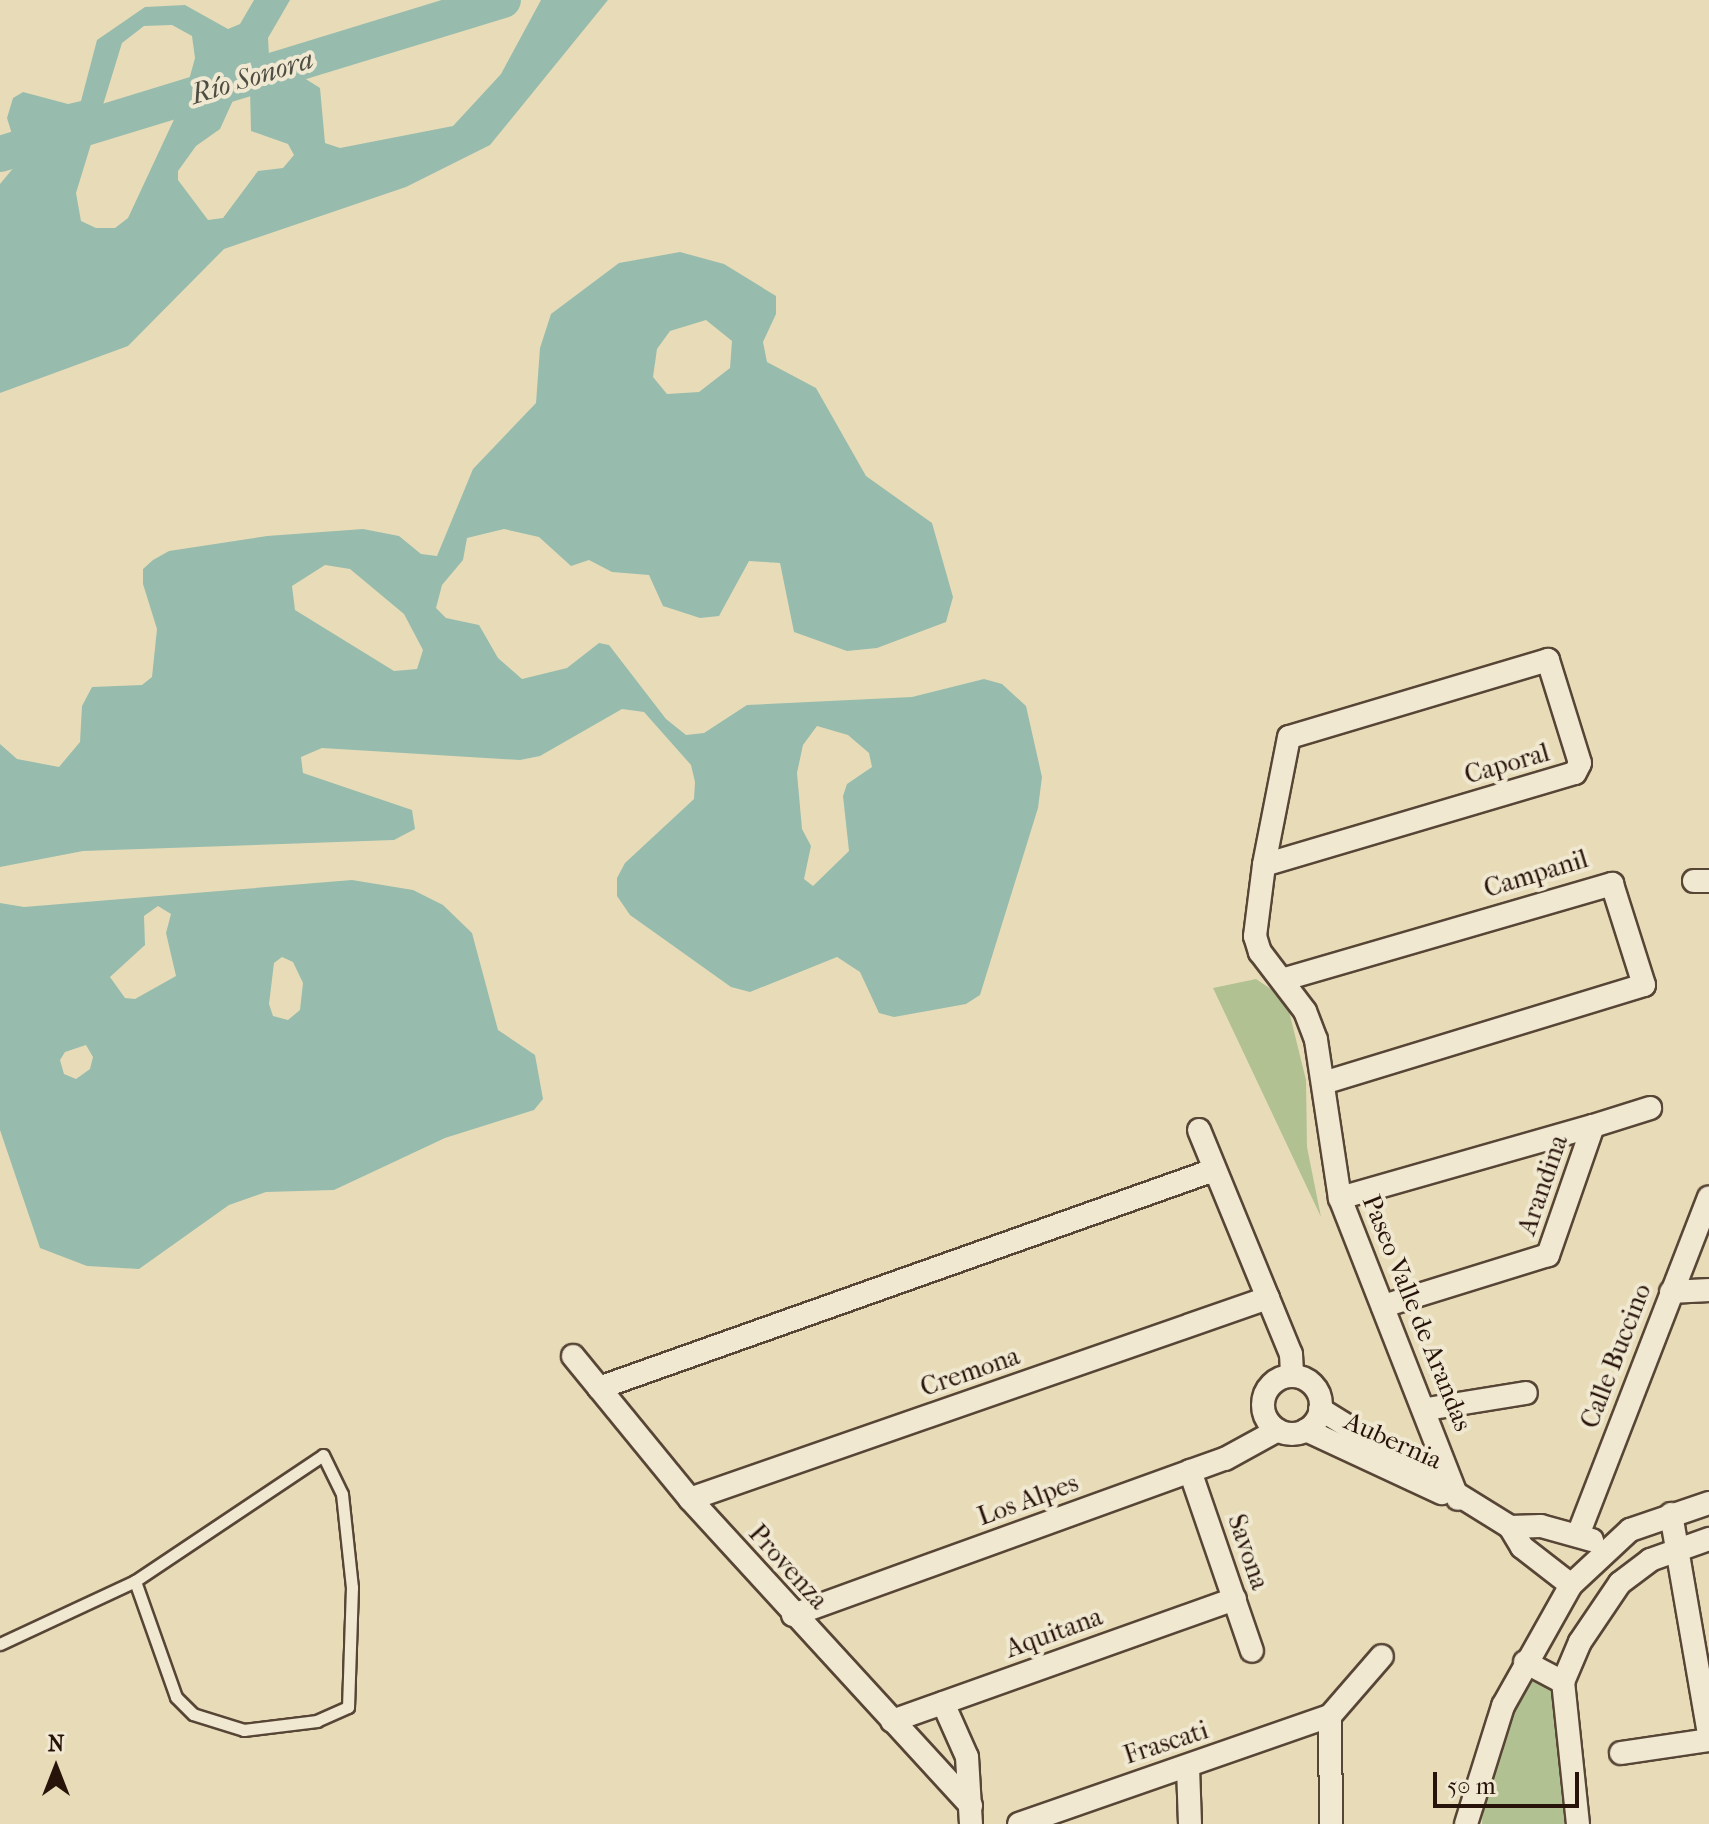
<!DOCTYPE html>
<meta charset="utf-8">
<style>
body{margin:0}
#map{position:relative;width:1709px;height:1824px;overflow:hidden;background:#e8dcb8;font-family:"IM FELL French Canon",serif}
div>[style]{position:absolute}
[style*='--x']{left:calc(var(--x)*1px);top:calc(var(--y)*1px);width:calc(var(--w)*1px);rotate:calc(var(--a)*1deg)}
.green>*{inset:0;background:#b2c192}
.water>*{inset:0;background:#97bcad}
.river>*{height:36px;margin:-18px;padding:0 18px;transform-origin:18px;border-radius:18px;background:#97bcad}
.roads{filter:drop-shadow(2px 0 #574536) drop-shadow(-2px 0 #574536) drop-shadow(0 2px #574536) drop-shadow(0 -2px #574536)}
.service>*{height:11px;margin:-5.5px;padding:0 5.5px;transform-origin:5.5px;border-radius:5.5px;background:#f0e8d1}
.minor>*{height:22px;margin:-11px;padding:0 11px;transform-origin:11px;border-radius:11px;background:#f0e8d1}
.minor>.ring{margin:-11px;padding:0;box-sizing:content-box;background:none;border:22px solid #f0e8d1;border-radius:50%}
span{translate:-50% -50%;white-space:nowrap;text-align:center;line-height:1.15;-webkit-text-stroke:8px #f0e8d1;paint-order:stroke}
.street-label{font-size:26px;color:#27130a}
.water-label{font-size:28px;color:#4e4e43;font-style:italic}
.north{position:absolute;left:16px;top:1728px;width:80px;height:80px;-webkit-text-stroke:6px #f0e8d1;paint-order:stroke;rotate:0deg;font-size:22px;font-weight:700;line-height:32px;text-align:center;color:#27130a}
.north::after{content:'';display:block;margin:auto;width:28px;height:36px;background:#27130a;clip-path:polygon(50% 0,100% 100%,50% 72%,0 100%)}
.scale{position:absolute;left:1433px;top:1772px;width:146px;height:36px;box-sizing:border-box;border:4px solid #27130a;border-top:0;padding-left:10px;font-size:24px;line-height:28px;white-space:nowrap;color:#27130a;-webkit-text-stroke:6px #f0e8d1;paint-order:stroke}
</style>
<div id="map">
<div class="green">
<div style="clip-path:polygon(1256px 979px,1286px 999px,1306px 1080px,1307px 1147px,1321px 1217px,1213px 988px)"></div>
<div style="clip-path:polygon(1526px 1680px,1553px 1686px,1560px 1701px,1557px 1738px,1568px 1824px,1482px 1824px,1483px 1803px)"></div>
</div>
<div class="water">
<div style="clip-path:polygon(evenodd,254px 0,290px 0,268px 38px,269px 56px,320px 88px,325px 143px,340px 148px,453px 126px,501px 74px,541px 0,608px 0,490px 145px,406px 187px,224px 249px,128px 346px,0 393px,0 184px,20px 160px,7px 118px,13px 98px,23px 92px,68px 104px,81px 101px,97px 40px,145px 7px,185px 5px,228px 29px,240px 24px,254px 0,172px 25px,192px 36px,195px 58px,184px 98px,128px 218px,115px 228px,96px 228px,81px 221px,76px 193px,122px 43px,144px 26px,172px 25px,254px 0,250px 90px,251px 131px,288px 144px,294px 155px,283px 168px,258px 171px,223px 218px,208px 220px,178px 180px,178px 171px,196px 146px,220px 129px,235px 96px,250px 90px)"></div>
<div style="clip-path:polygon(evenodd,680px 252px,724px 264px,776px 296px,776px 314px,763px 342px,767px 362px,816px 388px,866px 476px,932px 523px,953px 597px,946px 622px,877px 648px,847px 651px,794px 632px,780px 563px,749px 561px,719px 616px,700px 618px,663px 606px,649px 575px,612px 572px,589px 560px,571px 566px,539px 537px,504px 529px,467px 538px,463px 560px,442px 585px,436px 608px,446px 618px,479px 625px,498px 658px,522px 679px,567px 668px,599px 643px,609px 645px,666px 719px,686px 735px,704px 733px,747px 705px,912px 697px,984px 679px,1002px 684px,1026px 706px,1042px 777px,1038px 808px,980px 995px,966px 1004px,894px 1017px,879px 1013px,860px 972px,837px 957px,750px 992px,731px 987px,630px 915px,617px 896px,617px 878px,625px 863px,694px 799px,695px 782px,691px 765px,644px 712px,622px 709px,540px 756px,520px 760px,322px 748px,301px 757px,303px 773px,412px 810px,415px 829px,394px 840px,83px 851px,0 867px,0 744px,17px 759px,59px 767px,80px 742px,82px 706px,92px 687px,142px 685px,152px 677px,157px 629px,143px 584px,143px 569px,153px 560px,169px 551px,267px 536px,363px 529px,399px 536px,421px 554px,437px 556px,473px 469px,536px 403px,540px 348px,551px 314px,619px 263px,680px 252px,706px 320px,732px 341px,730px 368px,699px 392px,667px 394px,653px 377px,657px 349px,670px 331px,706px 320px,680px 252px,325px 565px,350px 569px,404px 614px,423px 650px,417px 669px,394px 671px,295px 610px,292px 586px,325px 565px,680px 252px,817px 726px,848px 735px,869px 753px,872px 767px,847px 784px,843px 796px,849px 851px,813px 886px,804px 879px,811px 846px,802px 829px,797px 773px,803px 745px,817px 726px)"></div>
<div style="clip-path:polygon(evenodd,352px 880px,413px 890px,443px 905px,472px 933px,498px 1030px,535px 1055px,543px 1099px,534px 1110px,445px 1138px,334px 1190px,266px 1192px,229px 1205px,139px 1269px,87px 1266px,40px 1248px,0 1130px,0 903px,24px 907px,352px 880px,158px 906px,171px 914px,166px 933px,176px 976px,135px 999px,125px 998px,110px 977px,145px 945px,144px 916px,158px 906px,352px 880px,282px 957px,293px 962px,303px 983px,300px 1010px,288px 1020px,273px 1016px,269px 1004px,274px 963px,282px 957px,352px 880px,86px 1045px,93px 1057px,90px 1069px,76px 1079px,64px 1074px,60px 1060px,65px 1052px,86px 1045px)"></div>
</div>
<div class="river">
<div style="--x:0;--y:154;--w:526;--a:-17.02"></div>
</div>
<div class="roads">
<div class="service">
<div style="--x:0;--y:1644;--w:149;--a:-25"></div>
<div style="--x:135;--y:1581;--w:226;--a:-33.8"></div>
<div style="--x:323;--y:1455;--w:43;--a:64"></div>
<div style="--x:342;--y:1494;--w:94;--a:83.9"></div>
<div style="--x:352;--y:1587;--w:120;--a:91.9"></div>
<div style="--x:348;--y:1707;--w:34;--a:156"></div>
<div style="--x:317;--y:1721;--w:74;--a:173"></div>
<div style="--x:244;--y:1730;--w:53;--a:-162.6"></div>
<div style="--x:193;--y:1714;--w:24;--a:-135"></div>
<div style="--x:176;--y:1697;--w:123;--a:-109.5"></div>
</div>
<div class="minor">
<div style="--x:1264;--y:865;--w:324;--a:-16.5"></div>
<div style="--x:1575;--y:773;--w:11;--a:-63"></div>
<div style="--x:1580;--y:763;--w:108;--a:-107.3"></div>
<div style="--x:1548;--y:660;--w:270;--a:163.4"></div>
<div style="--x:1289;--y:737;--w:130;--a:101.1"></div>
<div style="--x:1264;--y:865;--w:72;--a:97.2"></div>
<div style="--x:1255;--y:936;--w:17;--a:73"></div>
<div style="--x:1260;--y:952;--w:74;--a:52.7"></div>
<div style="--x:1305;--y:1011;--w:31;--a:69"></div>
<div style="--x:1316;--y:1040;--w:160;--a:81.4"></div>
<div style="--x:1340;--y:1198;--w:323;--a:68.6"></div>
<div style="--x:1694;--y:881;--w:15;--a:0"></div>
<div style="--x:1285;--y:979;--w:341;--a:-16.2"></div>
<div style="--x:1612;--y:884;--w:106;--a:72.4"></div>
<div style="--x:1644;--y:985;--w:332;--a:163"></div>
<div style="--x:1593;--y:1126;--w:60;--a:-17.5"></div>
<div style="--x:1199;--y:1130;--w:242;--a:67.7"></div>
<div style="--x:1291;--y:1354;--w:22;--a:87"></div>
<div style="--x:1340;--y:1198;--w:263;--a:-15.9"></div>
<div style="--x:1593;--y:1126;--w:137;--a:109.2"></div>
<div style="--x:1548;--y:1255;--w:173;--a:162.8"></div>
<div style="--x:1671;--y:1292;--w:38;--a:-3"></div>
<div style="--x:573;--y:1356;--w:185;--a:50.7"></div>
<div style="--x:690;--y:1499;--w:416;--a:47.5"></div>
<div class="ring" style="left:1263px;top:1376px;width:36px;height:36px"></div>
<div style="--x:599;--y:1388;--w:652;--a:-19.52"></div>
<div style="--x:1320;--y:1409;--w:224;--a:31.8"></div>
<div style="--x:1510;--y:1527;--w:31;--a:-2"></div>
<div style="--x:1541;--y:1526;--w:53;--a:15.4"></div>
<div style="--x:1427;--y:1409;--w:100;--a:-9.2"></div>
<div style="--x:1306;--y:1430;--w:150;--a:24.9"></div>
<div style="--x:1190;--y:1471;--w:190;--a:71"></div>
<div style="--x:690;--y:1499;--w:612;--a:-19.18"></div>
<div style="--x:1671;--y:1514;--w:222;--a:80.2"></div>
<div style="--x:1510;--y:1527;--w:23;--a:59"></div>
<div style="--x:1522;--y:1547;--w:62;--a:37.8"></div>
<div style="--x:1578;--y:1535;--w:362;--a:-68.8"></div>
<div style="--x:793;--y:1615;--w:459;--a:-19.9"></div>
<div style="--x:1225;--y:1459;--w:60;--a:-28.7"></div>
<div style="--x:1525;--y:1662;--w:43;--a:27.8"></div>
<div style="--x:943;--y:1703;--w:59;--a:66"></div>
<div style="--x:967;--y:1757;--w:67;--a:86.6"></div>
<div style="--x:1330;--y:1716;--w:108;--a:89.5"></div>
<div style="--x:892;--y:1721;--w:364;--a:-19.6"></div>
<div style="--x:1621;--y:1753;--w:89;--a:-8.4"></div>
<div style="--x:1188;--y:1767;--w:57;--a:88"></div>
<div style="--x:1019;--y:1824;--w:329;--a:-19.2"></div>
<div style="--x:1330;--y:1716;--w:79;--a:-49.1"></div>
<div style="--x:1466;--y:1824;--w:124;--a:-72.6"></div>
<div style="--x:1503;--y:1706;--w:139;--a:-60.7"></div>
<div style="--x:1571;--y:1585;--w:81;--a:-43"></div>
<div style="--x:1630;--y:1530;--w:83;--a:-18.9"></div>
<div style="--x:1578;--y:1824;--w:143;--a:-96"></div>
<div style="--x:1563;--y:1682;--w:43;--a:-67"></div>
<div style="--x:1580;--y:1642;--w:71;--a:-55.9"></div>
<div style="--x:1620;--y:1583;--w:38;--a:-37"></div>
<div style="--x:1650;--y:1560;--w:63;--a:-19.6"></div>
</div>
</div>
<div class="street-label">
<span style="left:1507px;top:764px;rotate:-16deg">Caporal</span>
<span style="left:1536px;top:874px;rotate:-17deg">Campanil</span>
<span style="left:1543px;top:1185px;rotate:-71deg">Arandina</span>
<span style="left:1417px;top:1313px;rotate:68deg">Paseo Valle de Arandas</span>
<span style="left:1616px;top:1356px;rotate:-69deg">Calle Buccino</span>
<span style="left:970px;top:1372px;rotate:-19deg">Cremona</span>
<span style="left:1393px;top:1441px;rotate:24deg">Aubernia</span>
<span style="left:1028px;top:1500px;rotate:-20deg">Los Alpes</span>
<span style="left:1248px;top:1552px;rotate:71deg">Savona</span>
<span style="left:788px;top:1567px;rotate:48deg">Provenza</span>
<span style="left:1054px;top:1633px;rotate:-20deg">Aquitana</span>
<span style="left:1166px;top:1743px;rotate:-18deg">Frascati</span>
</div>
<div class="water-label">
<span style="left:252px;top:77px;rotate:-17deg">Río Sonora</span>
</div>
<div class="north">N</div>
<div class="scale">50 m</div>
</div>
